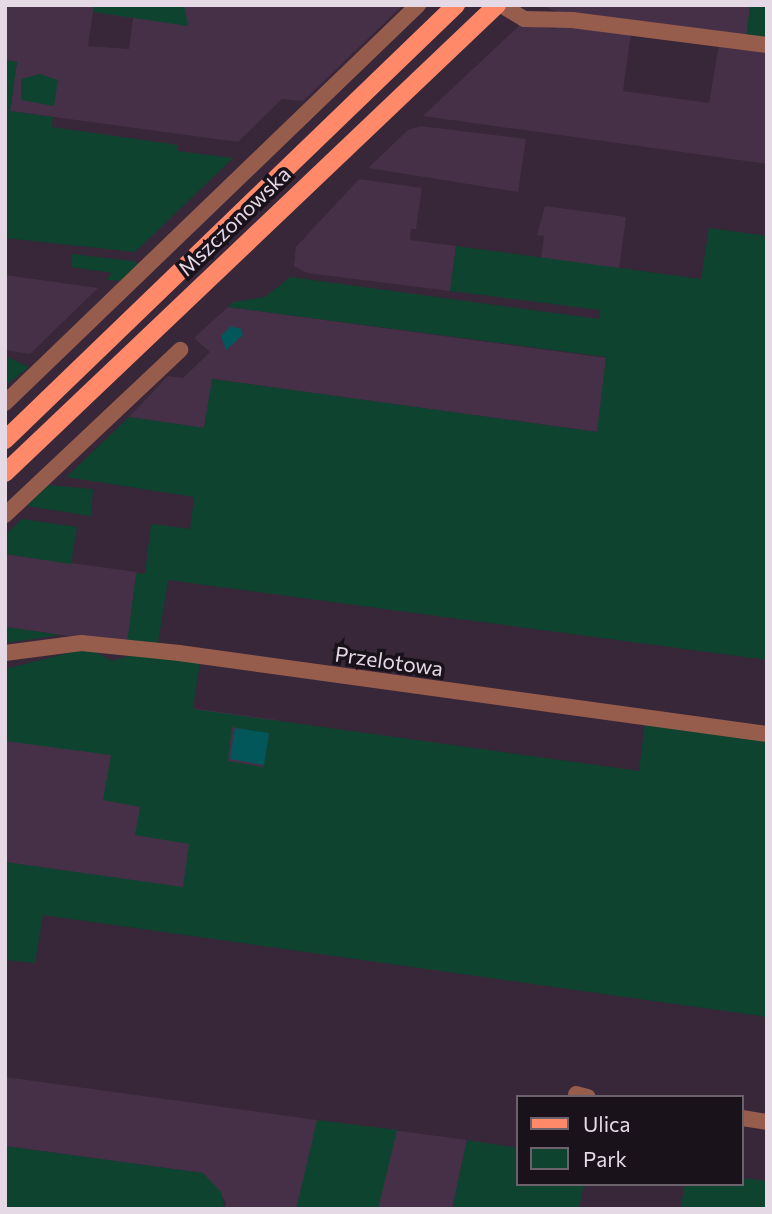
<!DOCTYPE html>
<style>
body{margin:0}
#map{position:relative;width:772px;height:1214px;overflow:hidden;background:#382639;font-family:Commissioner,sans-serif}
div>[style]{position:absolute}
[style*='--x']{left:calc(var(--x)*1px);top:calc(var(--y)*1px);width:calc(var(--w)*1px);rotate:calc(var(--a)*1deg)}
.built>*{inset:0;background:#463048}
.green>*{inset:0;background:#0d432f}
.water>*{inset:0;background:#015759}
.minor>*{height:16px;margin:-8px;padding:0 8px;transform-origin:8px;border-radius:8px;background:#965d4d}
.major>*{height:18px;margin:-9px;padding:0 9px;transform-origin:9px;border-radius:9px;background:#ff8968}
span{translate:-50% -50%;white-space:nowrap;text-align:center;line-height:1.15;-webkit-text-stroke:7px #1a121b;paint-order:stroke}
.street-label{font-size:21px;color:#e5d9e5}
.frame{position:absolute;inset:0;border:7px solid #e5d9e5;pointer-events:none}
.legend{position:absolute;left:516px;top:1095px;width:228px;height:91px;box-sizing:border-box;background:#1a121b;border:2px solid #6b626c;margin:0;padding:9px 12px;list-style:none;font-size:21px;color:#e5d9e5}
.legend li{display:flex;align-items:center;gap:14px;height:35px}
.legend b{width:35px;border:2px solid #6b626c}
</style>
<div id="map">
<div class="built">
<div style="clip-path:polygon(evenodd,5px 5px,403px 5px,303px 101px,282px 99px,238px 142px,10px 111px,17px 62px,5px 60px,5px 5px,93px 12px,133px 18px,129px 49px,88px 46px,93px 12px)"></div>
<div style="clip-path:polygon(767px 5px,767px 40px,560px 13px,544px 6px)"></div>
<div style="clip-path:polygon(564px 23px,631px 32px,623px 91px,709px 103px,719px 44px,731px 49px,767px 51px,767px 164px,423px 116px,521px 24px,554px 29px)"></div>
<div style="clip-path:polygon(421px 126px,526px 139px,518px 192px,368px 168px,408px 130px)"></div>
<div style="clip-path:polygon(359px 179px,422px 188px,416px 229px,411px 229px,410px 240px,456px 246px,450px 291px,307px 273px,294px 266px,296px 247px)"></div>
<div style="clip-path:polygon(545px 206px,626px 217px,619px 269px,541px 258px,544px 236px,537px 235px)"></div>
<div style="clip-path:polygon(5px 275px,98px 288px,30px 354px,5px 350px)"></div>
<div style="clip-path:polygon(228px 307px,607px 358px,598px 432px,213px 379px,204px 428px,129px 417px,168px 376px,183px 378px,210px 352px,194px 338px)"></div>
<div style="clip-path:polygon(5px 554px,137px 572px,127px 644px,5px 627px)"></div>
<div style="clip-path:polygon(5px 682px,277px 720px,271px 768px,183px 888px,5px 862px)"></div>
<div style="clip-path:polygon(5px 1077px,317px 1120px,467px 1140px,452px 1209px,225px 1209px,226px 1202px,203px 1173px,5px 1146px)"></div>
</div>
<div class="green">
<div style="clip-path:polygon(94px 5px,184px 5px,188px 26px,93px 12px)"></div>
<div style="clip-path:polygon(750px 5px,767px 5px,767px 40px,746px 37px)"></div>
<div style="clip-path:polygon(5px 60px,17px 62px,10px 111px,53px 117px,52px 127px,178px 145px,178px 151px,233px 158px,135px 252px,5px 238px)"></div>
<div style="clip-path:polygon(40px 74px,58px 80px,54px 106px,21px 100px,21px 79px)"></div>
<div style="clip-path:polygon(709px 228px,767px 236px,767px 660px,168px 580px,158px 643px,127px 644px,136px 574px,145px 573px,151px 524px,190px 529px,194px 497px,66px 477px,129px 417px,204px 428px,212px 379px,597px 432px,606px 357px,228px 307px,233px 302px,265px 297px,290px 277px,599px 319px,600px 310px,450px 291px,456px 246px,701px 279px)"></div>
<div style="clip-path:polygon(72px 254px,133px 261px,138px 264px,120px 281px,106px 280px,112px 273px,71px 267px)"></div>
<div style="clip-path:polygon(5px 356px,29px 367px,5px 386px)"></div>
<div style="clip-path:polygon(48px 485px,93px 489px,91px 516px,27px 506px)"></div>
<div style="clip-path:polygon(22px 519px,77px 527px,71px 564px,5px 554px,5px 535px)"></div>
<div style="clip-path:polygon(5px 627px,61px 635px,5px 643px)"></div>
<div style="clip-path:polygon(evenodd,88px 648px,112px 661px,135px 654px,200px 662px,193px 709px,639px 771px,645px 723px,767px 741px,767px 1017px,43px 915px,35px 963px,5px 960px,5px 862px,183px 887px,189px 844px,135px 835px,140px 807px,103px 800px,111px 755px,5px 741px,5px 669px,88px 648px,232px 727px,269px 734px,263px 767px,228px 761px,232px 727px)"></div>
<div style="clip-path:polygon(317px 1120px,397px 1130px,378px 1209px,296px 1209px)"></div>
<div style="clip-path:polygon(467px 1140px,518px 1148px,518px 1184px,584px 1184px,579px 1209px,452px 1209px)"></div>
<div style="clip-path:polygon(5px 1146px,203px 1173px,221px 1192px,225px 1209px,5px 1209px)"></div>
<div style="clip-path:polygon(742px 1178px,767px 1181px,767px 1209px,680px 1209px,685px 1184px,742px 1184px)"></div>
</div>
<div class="water">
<div style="clip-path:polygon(231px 326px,241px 329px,243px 335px,226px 350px,221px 336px)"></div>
<div style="clip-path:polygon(235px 728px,269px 733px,264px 765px,230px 759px)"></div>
</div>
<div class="minor">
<div style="--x:501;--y:5;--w:27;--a:31"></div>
<div style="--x:524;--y:19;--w:48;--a:1.2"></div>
<div style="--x:572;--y:20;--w:197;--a:7.3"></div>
<div style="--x:5;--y:403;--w:574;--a:-43.94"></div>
<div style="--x:5;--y:515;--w:241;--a:-43.3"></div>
<div style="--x:5;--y:653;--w:77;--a:-7.5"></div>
<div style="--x:81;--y:643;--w:99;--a:5.8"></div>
<div style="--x:179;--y:653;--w:594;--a:7.84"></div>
<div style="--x:576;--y:1094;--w:12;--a:14"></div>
<div style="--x:742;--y:1118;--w:25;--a:9"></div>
</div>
<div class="major">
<div style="--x:5;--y:440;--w:627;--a:-43.97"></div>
<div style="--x:5;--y:473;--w:679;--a:-43.57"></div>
</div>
<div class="street-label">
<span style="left:234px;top:221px;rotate:-44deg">Mszczonowska</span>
<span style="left:389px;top:661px;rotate:8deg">Przelotowa</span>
</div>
<div class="frame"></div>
<ul class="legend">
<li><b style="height:9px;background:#ff8968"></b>Ulica</li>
<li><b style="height:19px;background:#0d432f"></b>Park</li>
</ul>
</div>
